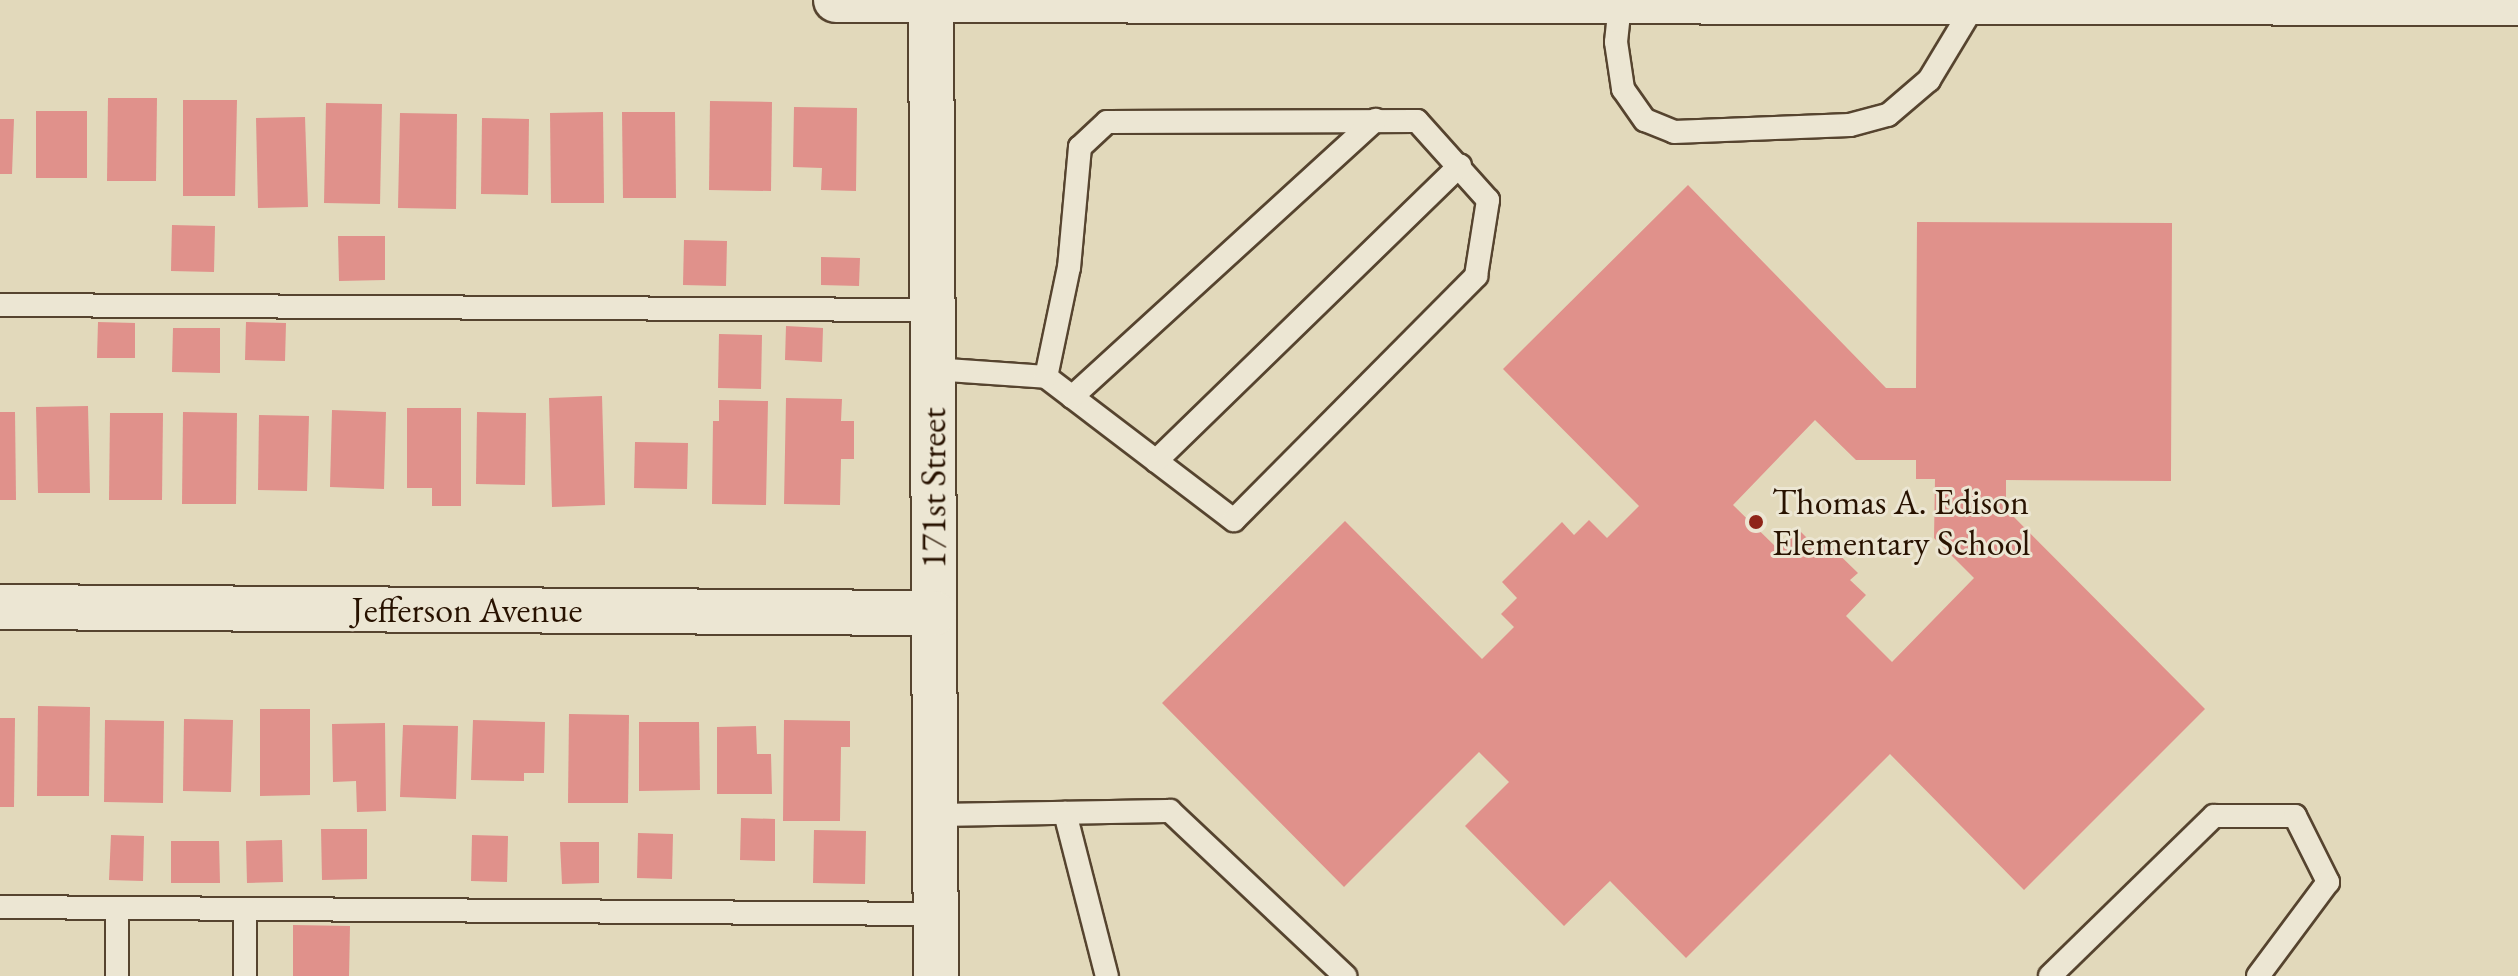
<!DOCTYPE html>
<style>
body{margin:0}
#map{position:relative;width:2518px;height:976px;overflow:hidden;background:#e2d9bb;font-family:"EB Garamond",serif}
div>[style]{position:absolute}
[style*='--x']{left:calc(var(--x)*1px);top:calc(var(--y)*1px);width:calc(var(--w)*1px);rotate:calc(var(--a)*1deg)}
.building>*{inset:0;background:#e0918b}
.roads{filter:drop-shadow(2px 0 #56442f) drop-shadow(-2px 0 #56442f) drop-shadow(0 2px #56442f) drop-shadow(0 -2px #56442f)}
.lane>*{height:22px;margin:-11px;padding:0 11px;transform-origin:11px;border-radius:11px;background:#ece6d3}
.street>*{height:44px;margin:-22px;padding:0 22px;transform-origin:22px;border-radius:22px;background:#ece6d3}
.dots>*{width:22px;height:22px;translate:-50% -50%;box-sizing:border-box;border:4px solid #ece6d3;border-radius:50%}
span{translate:-50% -50%;white-space:nowrap;text-align:center;line-height:1.15;-webkit-text-stroke:6px #ece6d3;paint-order:stroke}
.street-label{font-size:36px;color:#281200}
.poi-label{font-size:36px;color:#281200}
.left{translate:0 -50%;text-align:left}
</style>
<div id="map">
<div class="building">
<div style="clip-path:polygon(108px 98px,157px 98px,156px 181px,107px 181px)"></div>
<div style="clip-path:polygon(183px 100px,237px 100px,235px 196px,183px 196px)"></div>
<div style="clip-path:polygon(710px 101px,772px 102px,771px 191px,709px 190px)"></div>
<div style="clip-path:polygon(326px 103px,382px 104px,380px 204px,324px 203px)"></div>
<div style="clip-path:polygon(794px 107px,857px 108px,856px 191px,821px 190px,822px 168px,793px 167px)"></div>
<div style="clip-path:polygon(36px 111px,87px 111px,87px 178px,36px 178px)"></div>
<div style="clip-path:polygon(603px 112px,604px 203px,551px 203px,550px 113px)"></div>
<div style="clip-path:polygon(622px 112px,675px 112px,676px 198px,623px 198px)"></div>
<div style="clip-path:polygon(400px 113px,457px 114px,456px 209px,398px 208px)"></div>
<div style="clip-path:polygon(305px 117px,308px 207px,258px 208px,256px 118px)"></div>
<div style="clip-path:polygon(482px 118px,529px 119px,528px 195px,481px 194px)"></div>
<div style="clip-path:polygon(0 119px,14px 119px,12px 174px,0 174px)"></div>
<div style="clip-path:polygon(evenodd,1688px 185px,1886px 388px,1916px 388px,1917px 222px,2172px 223px,2171px 481px,2006px 480px,2006px 509px,2205px 709px,2024px 890px,1890px 754px,1686px 958px,1610px 881px,1564px 926px,1465px 826px,1509px 782px,1479px 752px,1344px 887px,1162px 703px,1345px 521px,1482px 659px,1514px 627px,1501px 614px,1517px 598px,1502px 582px,1562px 522px,1574px 535px,1589px 520px,1607px 538px,1639px 506px,1503px 369px,1688px 185px,1815px 420px,1856px 460px,1916px 460px,1916px 479px,1935px 479px,1934px 538px,1974px 578px,1892px 662px,1846px 616px,1866px 595px,1850px 580px,1858px 573px,1821px 537px,1814px 545px,1797px 528px,1777px 548px,1733px 505px,1815px 420px)"></div>
<div style="clip-path:polygon(172px 225px,215px 226px,214px 272px,171px 271px)"></div>
<div style="clip-path:polygon(338px 236px,385px 236px,385px 280px,339px 281px)"></div>
<div style="clip-path:polygon(684px 240px,727px 241px,726px 286px,683px 285px)"></div>
<div style="clip-path:polygon(821px 257px,860px 258px,859px 286px,821px 285px)"></div>
<div style="clip-path:polygon(98px 322px,135px 323px,135px 358px,97px 358px)"></div>
<div style="clip-path:polygon(246px 322px,286px 323px,285px 361px,245px 360px)"></div>
<div style="clip-path:polygon(786px 326px,823px 328px,822px 362px,785px 360px)"></div>
<div style="clip-path:polygon(173px 328px,220px 328px,220px 373px,172px 372px)"></div>
<div style="clip-path:polygon(719px 334px,762px 335px,761px 389px,718px 388px)"></div>
<div style="clip-path:polygon(602px 396px,605px 505px,552px 507px,549px 398px)"></div>
<div style="clip-path:polygon(786px 398px,842px 399px,841px 421px,854px 421px,854px 459px,841px 459px,840px 505px,784px 504px)"></div>
<div style="clip-path:polygon(719px 400px,768px 401px,766px 505px,712px 504px,713px 421px,719px 421px)"></div>
<div style="clip-path:polygon(88px 406px,90px 493px,38px 493px,36px 407px)"></div>
<div style="clip-path:polygon(407px 408px,461px 408px,461px 506px,432px 506px,432px 488px,407px 488px)"></div>
<div style="clip-path:polygon(332px 410px,386px 412px,384px 489px,330px 487px)"></div>
<div style="clip-path:polygon(0 412px,15px 412px,16px 500px,0 500px)"></div>
<div style="clip-path:polygon(183px 412px,237px 413px,236px 504px,182px 504px)"></div>
<div style="clip-path:polygon(477px 412px,526px 413px,525px 485px,476px 484px)"></div>
<div style="clip-path:polygon(110px 413px,163px 413px,162px 500px,109px 500px)"></div>
<div style="clip-path:polygon(259px 415px,309px 416px,307px 491px,258px 490px)"></div>
<div style="clip-path:polygon(635px 442px,688px 443px,687px 489px,634px 488px)"></div>
<div style="clip-path:polygon(38px 706px,90px 707px,89px 796px,37px 796px)"></div>
<div style="clip-path:polygon(260px 709px,310px 709px,310px 795px,260px 796px)"></div>
<div style="clip-path:polygon(569px 714px,629px 715px,628px 803px,568px 803px)"></div>
<div style="clip-path:polygon(0 718px,15px 718px,14px 807px,0 807px)"></div>
<div style="clip-path:polygon(184px 719px,233px 720px,231px 792px,183px 791px)"></div>
<div style="clip-path:polygon(105px 720px,164px 721px,163px 803px,104px 802px)"></div>
<div style="clip-path:polygon(473px 720px,545px 722px,544px 773px,524px 773px,524px 781px,471px 780px)"></div>
<div style="clip-path:polygon(784px 720px,850px 721px,850px 747px,841px 747px,840px 821px,783px 821px)"></div>
<div style="clip-path:polygon(639px 722px,699px 722px,700px 790px,639px 791px)"></div>
<div style="clip-path:polygon(385px 723px,386px 811px,357px 812px,356px 781px,333px 782px,332px 724px)"></div>
<div style="clip-path:polygon(403px 725px,458px 726px,456px 799px,400px 797px)"></div>
<div style="clip-path:polygon(756px 726px,757px 754px,771px 754px,772px 794px,717px 794px,717px 727px)"></div>
<div style="clip-path:polygon(741px 818px,775px 819px,775px 861px,740px 860px)"></div>
<div style="clip-path:polygon(321px 829px,367px 829px,367px 879px,322px 880px)"></div>
<div style="clip-path:polygon(814px 830px,866px 831px,865px 884px,813px 883px)"></div>
<div style="clip-path:polygon(638px 833px,673px 834px,672px 879px,637px 878px)"></div>
<div style="clip-path:polygon(111px 835px,144px 836px,143px 881px,109px 880px)"></div>
<div style="clip-path:polygon(472px 835px,508px 836px,507px 882px,471px 881px)"></div>
<div style="clip-path:polygon(282px 840px,283px 882px,247px 883px,246px 841px)"></div>
<div style="clip-path:polygon(171px 841px,219px 841px,220px 883px,171px 883px)"></div>
<div style="clip-path:polygon(560px 842px,599px 842px,599px 883px,562px 884px)"></div>
<div style="clip-path:polygon(293px 925px,350px 926px,349px 976px,293px 976px)"></div>
</div>
<div class="roads">
<div class="lane">
<div style="--x:1620;--y:4;--w:38;--a:96"></div>
<div style="--x:1616;--y:42;--w:48;--a:81.5"></div>
<div style="--x:1623;--y:89;--w:38;--a:55"></div>
<div style="--x:1645;--y:120;--w:31;--a:22"></div>
<div style="--x:1674;--y:132;--w:176;--a:-2.3"></div>
<div style="--x:1850;--y:125;--w:39;--a:-15"></div>
<div style="--x:1888;--y:115;--w:54;--a:-40.5"></div>
<div style="--x:1929;--y:80;--w:91;--a:-58.9"></div>
<div style="--x:0;--y:305;--w:933;--a:0.31"></div>
<div style="--x:933;--y:369;--w:113;--a:4"></div>
<div style="--x:1046;--y:377;--w:236;--a:37.3"></div>
<div style="--x:1234;--y:520;--w:344;--a:-45.2"></div>
<div style="--x:1476;--y:276;--w:77;--a:-81"></div>
<div style="--x:1488;--y:200;--w:106;--a:-131.9"></div>
<div style="--x:1417;--y:121;--w:310;--a:179.8"></div>
<div style="--x:1107;--y:122;--w:37;--a:137"></div>
<div style="--x:1080;--y:147;--w:121;--a:95.2"></div>
<div style="--x:1069;--y:267;--w:112;--a:101.8"></div>
<div style="--x:1072;--y:397;--w:411;--a:-42.4"></div>
<div style="--x:1156;--y:461;--w:424;--a:-44.2"></div>
<div style="--x:1065;--y:813;--w:168;--a:75.6"></div>
<div style="--x:935;--y:815;--w:235;--a:-1"></div>
<div style="--x:1170;--y:811;--w:241;--a:43.3"></div>
<div style="--x:0;--y:907;--w:935;--a:0.43"></div>
<div style="--x:117;--y:908;--w:68;--a:90"></div>
<div style="--x:245;--y:976;--w:67;--a:-90"></div>
<div style="--x:2050;--y:976;--w:229;--a:-44.3"></div>
<div style="--x:2214;--y:816;--w:81;--a:0"></div>
<div style="--x:2295;--y:816;--w:74;--a:63.4"></div>
<div style="--x:2328;--y:882;--w:117;--a:126.7"></div>
</div>
<div class="street">
<div style="--x:836;--y:0;--w:1682;--a:0.1"></div>
<div style="--x:931;--y:0;--w:976;--a:89.71"></div>
<div style="--x:0;--y:607;--w:934;--a:0.37"></div>
</div>
</div>
<div class="dots">
<div style="left:1756px;top:522px;background:#8f2418"></div>
</div>
<div class="street-label">
<span style="left:933px;top:488px;rotate:-90deg">171st Street</span>
<span style="left:467px;top:610px">Jefferson Avenue</span>
</div>
<div class="poi-label">
<span class="left" style="left:1772px;top:522px">Thomas A. Edison<br>Elementary School</span>
</div>
</div>
